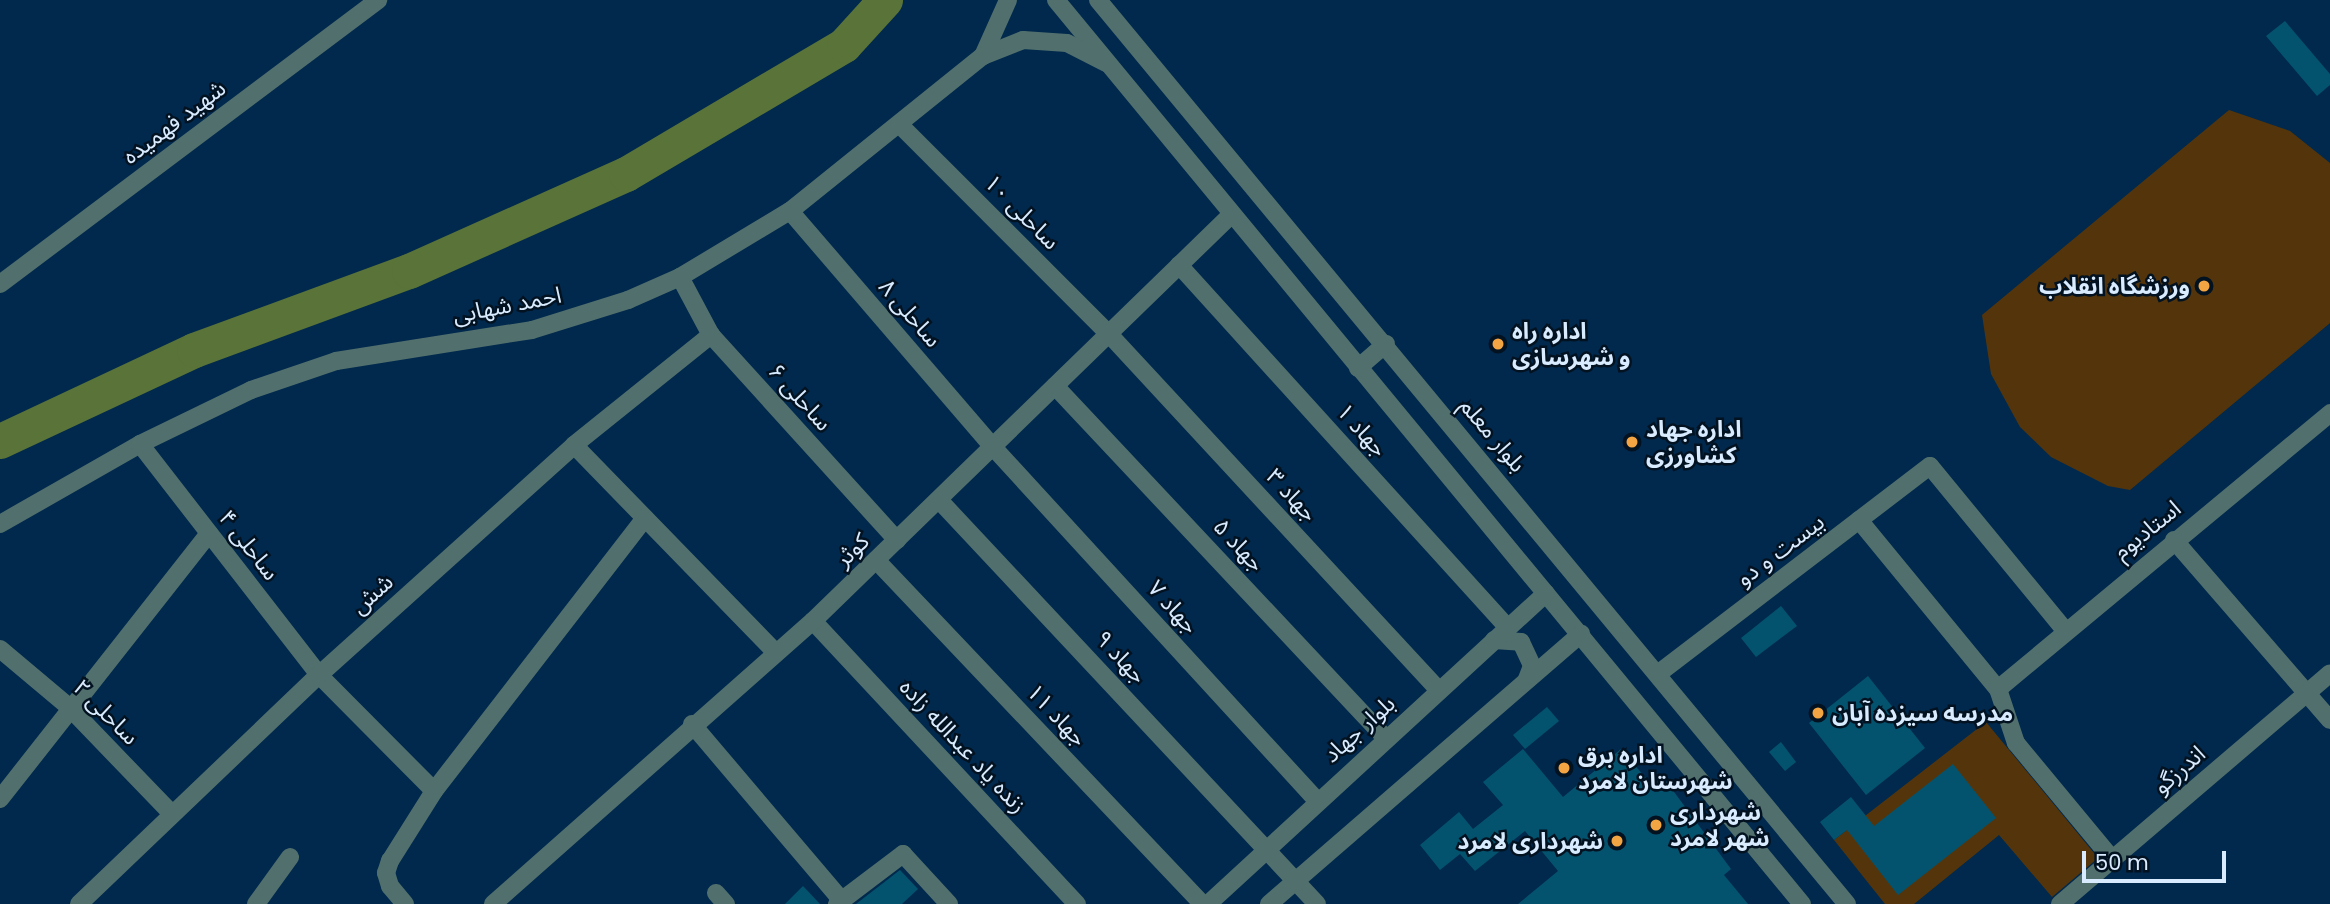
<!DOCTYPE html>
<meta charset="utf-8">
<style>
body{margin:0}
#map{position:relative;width:2330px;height:904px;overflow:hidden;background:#00294d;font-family:Poppins,"Noto Sans Arabic",sans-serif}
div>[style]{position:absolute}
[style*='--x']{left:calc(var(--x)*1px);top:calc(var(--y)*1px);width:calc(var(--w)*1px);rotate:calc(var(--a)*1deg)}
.green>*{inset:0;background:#54350b}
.river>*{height:35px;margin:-17.5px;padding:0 17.5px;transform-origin:17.5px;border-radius:17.5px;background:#597338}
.building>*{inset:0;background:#04536e}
.minor>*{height:18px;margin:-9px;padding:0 9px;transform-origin:9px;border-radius:9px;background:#51706d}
.dots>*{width:19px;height:19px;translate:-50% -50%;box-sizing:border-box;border:4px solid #031221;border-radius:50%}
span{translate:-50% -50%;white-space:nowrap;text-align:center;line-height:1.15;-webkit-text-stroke:5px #031221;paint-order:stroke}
.street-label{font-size:23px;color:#d9ebfe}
.poi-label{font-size:23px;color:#d9ebfe;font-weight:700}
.right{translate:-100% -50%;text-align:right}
.left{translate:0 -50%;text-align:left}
.scale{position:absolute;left:2082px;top:851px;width:144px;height:32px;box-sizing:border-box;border:4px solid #d9ebfe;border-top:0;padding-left:9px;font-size:21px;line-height:24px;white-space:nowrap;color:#d9ebfe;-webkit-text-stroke:5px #031221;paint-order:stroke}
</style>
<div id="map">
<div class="green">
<div style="clip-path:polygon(2229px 110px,2290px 131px,2330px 163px,2330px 323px,2130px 490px,2108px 486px,2051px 457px,2020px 427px,1991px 374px,1982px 315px)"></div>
<div style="clip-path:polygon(1986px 722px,2098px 858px,2052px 897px,1999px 835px,1914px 904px,1885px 904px,1834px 840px)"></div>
</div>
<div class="river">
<div style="--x:0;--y:441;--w:214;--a:-25.1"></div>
<div style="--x:194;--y:350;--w:229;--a:-20.2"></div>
<div style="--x:409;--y:271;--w:238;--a:-24.1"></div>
<div style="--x:626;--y:174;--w:253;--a:-30.6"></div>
<div style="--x:844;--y:45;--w:61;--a:-47.7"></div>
</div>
<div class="building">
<div style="clip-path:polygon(2285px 21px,2330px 74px,2330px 85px,2317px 96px,2266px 36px)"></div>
<div style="clip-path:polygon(1781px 606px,1797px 626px,1756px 657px,1741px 638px)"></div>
<div style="clip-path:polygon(1868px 676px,1925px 748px,1866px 795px,1809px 723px)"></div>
<div style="clip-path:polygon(1547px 707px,1559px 721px,1525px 749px,1513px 735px)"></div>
<div style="clip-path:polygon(1781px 742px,1796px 762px,1785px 771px,1769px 752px)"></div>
<div style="clip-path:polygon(1523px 749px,1563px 797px,1621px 749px,1656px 790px,1666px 781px,1731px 869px,1724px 875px,1748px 904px,1518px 904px,1558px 871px,1525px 831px,1475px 871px,1460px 854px,1440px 870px,1420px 845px,1459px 812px,1473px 829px,1503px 805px,1483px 782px)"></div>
<div style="clip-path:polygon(1953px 764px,1996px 818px,1898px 895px,1847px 830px,1834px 840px,1820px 822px,1851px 797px,1874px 826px)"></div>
<div style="clip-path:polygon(900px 870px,918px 889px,902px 904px,856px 904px)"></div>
<div style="clip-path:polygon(803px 886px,820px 904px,785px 904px)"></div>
</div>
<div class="minor">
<div style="--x:1056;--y:0;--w:1172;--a:50.47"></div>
<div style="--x:1098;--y:0;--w:1174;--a:50.36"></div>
<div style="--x:983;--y:56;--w:61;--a:-65.9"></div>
<div style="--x:900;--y:125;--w:296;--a:45"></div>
<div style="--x:1109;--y:334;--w:485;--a:47.2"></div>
<div style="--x:790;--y:211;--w:311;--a:49.3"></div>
<div style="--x:993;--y:447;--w:480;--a:47.5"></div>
<div style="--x:1179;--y:265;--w:490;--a:47.8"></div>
<div style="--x:680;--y:277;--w:66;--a:61.9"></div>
<div style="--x:711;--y:335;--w:277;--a:47.8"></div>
<div style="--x:0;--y:284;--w:473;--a:-36.9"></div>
<div style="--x:1358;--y:368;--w:37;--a:-41"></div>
<div style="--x:1055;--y:386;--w:483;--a:46.8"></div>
<div style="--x:140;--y:444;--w:292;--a:52.2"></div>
<div style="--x:319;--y:675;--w:163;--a:45.2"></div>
<div style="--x:574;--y:445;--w:290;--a:45.8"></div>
<div style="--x:939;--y:500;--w:553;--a:46.9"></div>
<div style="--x:1859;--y:520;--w:219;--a:50.6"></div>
<div style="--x:1998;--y:689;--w:57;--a:71.6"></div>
<div style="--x:2016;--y:743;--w:151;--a:50.4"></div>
<div style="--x:0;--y:524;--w:161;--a:-29.7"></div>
<div style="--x:140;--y:444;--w:123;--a:-25.9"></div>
<div style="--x:251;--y:390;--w:90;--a:-18.8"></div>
<div style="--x:336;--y:361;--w:198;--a:-9"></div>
<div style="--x:532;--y:330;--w:101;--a:-17.4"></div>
<div style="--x:628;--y:300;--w:57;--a:-23.9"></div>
<div style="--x:680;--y:277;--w:128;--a:-31"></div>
<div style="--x:790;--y:211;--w:248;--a:-38.8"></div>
<div style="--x:983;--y:56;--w:43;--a:-21.8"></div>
<div style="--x:1023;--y:40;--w:44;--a:3.9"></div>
<div style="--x:1067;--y:43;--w:44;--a:27.1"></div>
<div style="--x:2174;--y:540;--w:238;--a:49.1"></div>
<div style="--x:876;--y:560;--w:474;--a:46.5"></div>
<div style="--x:813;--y:621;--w:387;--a:47"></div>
<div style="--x:1494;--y:640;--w:27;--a:4"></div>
<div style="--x:1521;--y:642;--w:26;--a:65"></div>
<div style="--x:1532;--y:666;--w:14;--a:111"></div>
<div style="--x:0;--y:649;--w:90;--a:40"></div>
<div style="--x:69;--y:707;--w:149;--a:46.1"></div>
<div style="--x:1659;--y:673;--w:341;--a:-37.4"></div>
<div style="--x:1930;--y:466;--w:211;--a:50.6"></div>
<div style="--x:1998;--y:689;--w:432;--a:-39.7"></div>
<div style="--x:692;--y:724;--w:231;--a:49.7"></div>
<div style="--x:0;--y:799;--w:338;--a:-51.8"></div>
<div style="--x:716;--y:893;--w:15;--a:48"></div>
<div style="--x:79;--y:904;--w:332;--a:-43.7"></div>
<div style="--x:319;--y:675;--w:343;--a:-42"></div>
<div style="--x:574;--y:445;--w:176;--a:-38.8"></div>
<div style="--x:256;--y:904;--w:58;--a:-54.1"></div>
<div style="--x:405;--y:904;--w:23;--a:-130"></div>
<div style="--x:390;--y:886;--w:14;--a:-107"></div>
<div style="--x:386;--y:873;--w:13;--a:-72"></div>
<div style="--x:390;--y:861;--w:83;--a:-57.8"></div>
<div style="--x:434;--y:791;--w:345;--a:-52.3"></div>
<div style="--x:493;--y:904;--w:427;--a:-41.5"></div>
<div style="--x:813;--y:621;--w:583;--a:-44.17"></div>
<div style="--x:837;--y:904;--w:83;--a:-37.1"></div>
<div style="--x:903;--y:854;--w:68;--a:47.4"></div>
<div style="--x:1208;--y:904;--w:459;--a:-42.6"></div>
<div style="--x:1269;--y:904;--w:413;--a:-40.9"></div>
<div style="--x:2060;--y:904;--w:355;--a:-40.5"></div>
</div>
<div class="dots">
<div style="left:2204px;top:286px;background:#f2a542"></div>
<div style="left:1498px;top:344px;background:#f2a542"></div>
<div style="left:1632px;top:442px;background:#f2a542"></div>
<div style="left:1818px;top:713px;background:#f2a542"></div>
<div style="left:1564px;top:768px;background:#f2a542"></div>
<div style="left:1656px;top:825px;background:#f2a542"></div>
<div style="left:1617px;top:841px;background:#f2a542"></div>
</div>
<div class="street-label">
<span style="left:174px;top:122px;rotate:-37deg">شهید فهمیده</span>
<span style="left:1022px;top:212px;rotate:45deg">ساحلی ۱۰</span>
<span style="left:507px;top:305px;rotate:-11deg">احمد شهابی</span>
<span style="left:910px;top:313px;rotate:49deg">ساحلی ۸</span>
<span style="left:800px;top:397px;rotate:48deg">ساحلی ۶</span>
<span style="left:1362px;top:430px;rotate:48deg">جهاد ۱</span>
<span style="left:1493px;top:435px;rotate:50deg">بلوار معلم</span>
<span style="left:1292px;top:495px;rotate:47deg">جهاد ۳</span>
<span style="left:2147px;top:530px;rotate:-39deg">استادیوم</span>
<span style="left:249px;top:545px;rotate:52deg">ساحلی ۴</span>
<span style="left:1239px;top:545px;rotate:47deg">جهاد ۵</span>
<span style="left:852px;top:550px;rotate:-44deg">کوثر</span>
<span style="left:1780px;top:550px;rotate:-37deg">بیست و دو</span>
<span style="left:372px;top:594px;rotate:-42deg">شش</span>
<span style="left:1173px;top:607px;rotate:48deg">جهاد ۷</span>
<span style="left:1121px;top:657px;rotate:47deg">جهاد ۹</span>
<span style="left:106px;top:712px;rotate:45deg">ساحلی ۲</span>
<span style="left:1057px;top:715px;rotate:47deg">جهاد ۱۱</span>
<span style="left:1359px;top:729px;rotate:-42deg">بلوار جهاد</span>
<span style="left:963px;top:746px;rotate:47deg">زنده یاد عبدالله زاده</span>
<span style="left:2179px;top:770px;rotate:-41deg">اندرزگو</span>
</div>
<div class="poi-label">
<span class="right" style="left:2190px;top:286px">ورزشگاه انقلاب</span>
<span class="left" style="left:1512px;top:344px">اداره راه<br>و شهرسازی</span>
<span class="left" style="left:1646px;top:442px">اداره جهاد<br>کشاورزی</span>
<span class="left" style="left:1832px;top:713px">مدرسه سیزده آبان</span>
<span class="left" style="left:1578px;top:768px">اداره برق<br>شهرستان لامرد</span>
<span class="left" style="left:1670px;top:825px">شهرداری<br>شهر لامرد</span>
<span class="right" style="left:1603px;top:841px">شهرداری لامرد</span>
</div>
<div class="scale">50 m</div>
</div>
